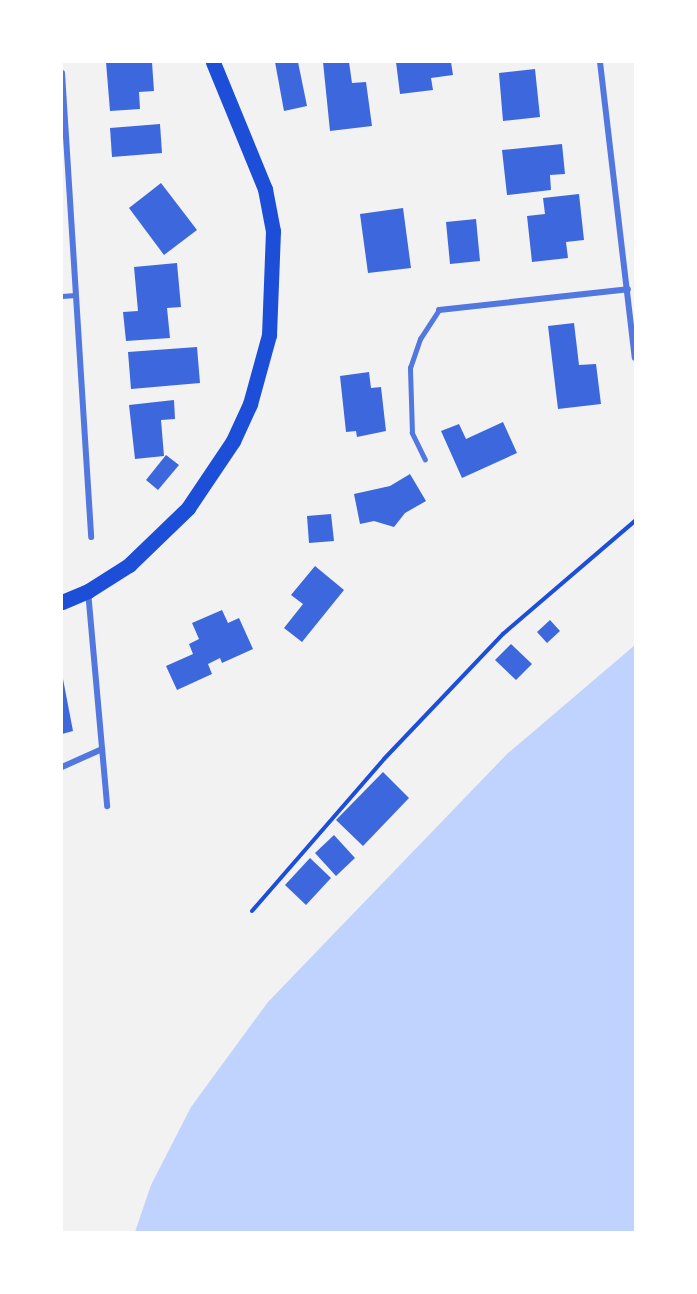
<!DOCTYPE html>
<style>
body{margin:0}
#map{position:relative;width:697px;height:1294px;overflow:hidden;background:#f2f2f2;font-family:"Libre Baskerville",serif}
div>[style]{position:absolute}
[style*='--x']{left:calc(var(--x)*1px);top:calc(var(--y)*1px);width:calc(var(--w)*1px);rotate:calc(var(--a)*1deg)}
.water>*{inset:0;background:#bfd3fe}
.building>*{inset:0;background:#3d67dc}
.path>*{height:4px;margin:-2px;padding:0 2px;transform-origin:2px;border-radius:2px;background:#1d4ed8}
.service>*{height:4.5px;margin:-2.25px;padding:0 2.25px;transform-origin:2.25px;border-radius:2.25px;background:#5277de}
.minor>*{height:6px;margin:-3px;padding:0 3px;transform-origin:3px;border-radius:3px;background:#5277de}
.primary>*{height:15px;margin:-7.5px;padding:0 7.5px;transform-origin:7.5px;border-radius:7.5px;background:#1d4ed8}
span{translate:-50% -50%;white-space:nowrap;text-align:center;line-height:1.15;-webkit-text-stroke:6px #fff;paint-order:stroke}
.frame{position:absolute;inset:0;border:63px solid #fff;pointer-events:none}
</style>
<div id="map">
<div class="water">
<div style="clip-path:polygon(635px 645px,635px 1232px,135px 1232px,151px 1185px,191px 1107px,268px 1002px,507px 754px)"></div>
</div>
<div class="building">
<div style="clip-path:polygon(106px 62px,152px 62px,154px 91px,139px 92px,140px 109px,110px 111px)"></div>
<div style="clip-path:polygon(275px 62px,298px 62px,307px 106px,284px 111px)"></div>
<div style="clip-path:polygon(323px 62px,349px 62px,352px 83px,366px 82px,372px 126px,330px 131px)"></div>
<div style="clip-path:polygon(396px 62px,451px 62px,453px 75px,431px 78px,433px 90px,400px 94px)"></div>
<div style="clip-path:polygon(535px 69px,540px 117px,503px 121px,499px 73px)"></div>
<div style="clip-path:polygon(160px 124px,162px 153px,112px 157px,110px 128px)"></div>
<div style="clip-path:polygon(562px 144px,565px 174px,550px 175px,551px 190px,507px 195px,502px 150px)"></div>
<div style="clip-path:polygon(161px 183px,197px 230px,164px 255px,129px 208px)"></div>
<div style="clip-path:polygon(579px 194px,584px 240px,566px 242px,568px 258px,532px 262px,527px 216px,545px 214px,543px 198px)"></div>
<div style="clip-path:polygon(403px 208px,411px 268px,368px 273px,360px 214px)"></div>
<div style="clip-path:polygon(476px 219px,480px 261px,450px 264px,446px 222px)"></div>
<div style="clip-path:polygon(177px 263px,181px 307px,167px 308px,170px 338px,126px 341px,123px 312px,138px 311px,134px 267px)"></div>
<div style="clip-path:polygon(574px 323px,579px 365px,596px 364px,601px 404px,558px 409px,548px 326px)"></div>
<div style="clip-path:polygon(197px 347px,200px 383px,131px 389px,128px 352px)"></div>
<div style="clip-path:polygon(369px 372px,371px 388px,381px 387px,386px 431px,357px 437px,356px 431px,346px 432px,340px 376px)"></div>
<div style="clip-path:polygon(174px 400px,175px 419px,161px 420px,164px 456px,135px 459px,129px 405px)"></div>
<div style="clip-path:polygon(503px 422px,517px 453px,462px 478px,441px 431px,459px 424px,466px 439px)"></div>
<div style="clip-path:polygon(166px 455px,179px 465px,158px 490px,146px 480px)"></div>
<div style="clip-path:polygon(410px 474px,426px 501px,405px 513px,394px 527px,374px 521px,360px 524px,354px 494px,390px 486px)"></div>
<div style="clip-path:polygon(331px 514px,334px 541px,309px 543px,307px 516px)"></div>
<div style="clip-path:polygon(315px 566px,344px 590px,302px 642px,284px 628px,303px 604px,291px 595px)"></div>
<div style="clip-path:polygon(222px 610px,228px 623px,239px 618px,253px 649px,222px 663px,220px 658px,208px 664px,212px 674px,177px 690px,166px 666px,193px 654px,189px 644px,199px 639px,192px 623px)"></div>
<div style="clip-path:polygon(550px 620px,560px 631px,547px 643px,537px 632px)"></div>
<div style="clip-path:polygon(511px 644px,532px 664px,516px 680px,495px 660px)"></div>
<div style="clip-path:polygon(63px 679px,73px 731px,62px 734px,62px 679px)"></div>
<div style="clip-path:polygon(383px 772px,409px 798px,363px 846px,336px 820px)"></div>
<div style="clip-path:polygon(334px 835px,355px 858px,336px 876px,315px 853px)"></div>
<div style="clip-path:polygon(310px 858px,331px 878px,306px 905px,285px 885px)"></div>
</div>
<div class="path">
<div style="--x:252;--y:911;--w:201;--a:-49"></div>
<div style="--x:384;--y:759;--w:173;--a:-46.4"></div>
<div style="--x:503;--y:634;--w:175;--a:-40.6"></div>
</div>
<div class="service">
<div style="--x:62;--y:296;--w:13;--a:-4"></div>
<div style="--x:425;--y:460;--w:30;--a:-116"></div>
<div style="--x:412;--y:433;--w:65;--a:-91.8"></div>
<div style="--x:410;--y:368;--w:31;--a:-71"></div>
<div style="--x:420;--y:339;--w:35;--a:-57"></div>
</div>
<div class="minor">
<div style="--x:600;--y:62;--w:298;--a:83.3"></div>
<div style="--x:62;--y:73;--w:465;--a:86.4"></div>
<div style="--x:439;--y:310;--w:190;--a:-6.3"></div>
<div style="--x:88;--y:591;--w:216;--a:84.9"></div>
<div style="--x:62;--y:767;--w:44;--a:-24.2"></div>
</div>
<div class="primary">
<div style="--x:62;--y:602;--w:28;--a:-23"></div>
<div style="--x:88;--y:591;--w:49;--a:-32.4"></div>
<div style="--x:129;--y:565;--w:82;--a:-44"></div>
<div style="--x:188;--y:508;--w:81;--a:-56.1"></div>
<div style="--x:233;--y:441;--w:41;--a:-65.3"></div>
<div style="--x:250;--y:404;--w:72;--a:-74.6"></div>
<div style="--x:269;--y:335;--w:104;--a:-87.8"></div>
<div style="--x:273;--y:231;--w:43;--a:-100.8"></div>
<div style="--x:265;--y:189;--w:137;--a:-112.3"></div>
</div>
<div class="frame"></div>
</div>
